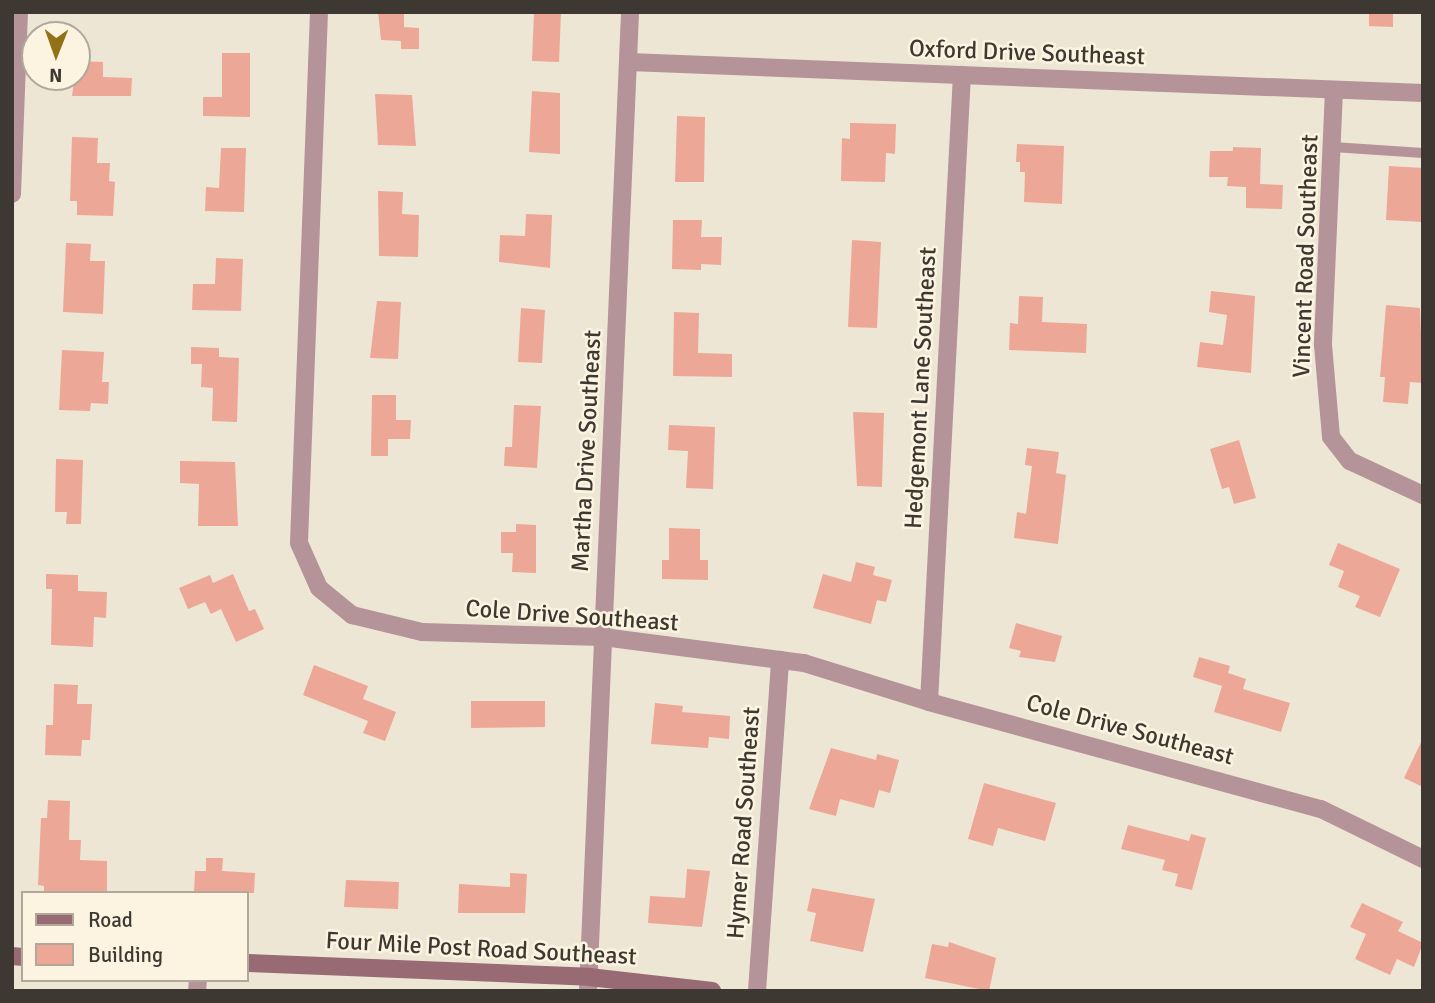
<!DOCTYPE html>
<style>
body{margin:0}
#map{position:relative;width:1435px;height:1003px;overflow:hidden;background:#eee6d4;font-family:Signika,sans-serif}
div>[style]{position:absolute}
[style*='--x']{left:calc(var(--x)*1px);top:calc(var(--y)*1px);width:calc(var(--w)*1px);rotate:calc(var(--a)*1deg)}
.building>*{inset:0;background:#eda796}
.service>*{height:10px;margin:-5px;padding:0 5px;transform-origin:5px;border-radius:5px;background:#b49399}
.minor>*{height:18px;margin:-9px;padding:0 9px;transform-origin:9px;border-radius:9px;background:#b49399}
.secondary>*{height:18px;margin:-9px;padding:0 9px;transform-origin:9px;border-radius:9px;background:#986b74}
span{translate:-50% -50%;white-space:nowrap;text-align:center;line-height:1.15;-webkit-text-stroke:5px #fcf4e1;paint-order:stroke}
.street-label{font-size:24px;color:#3d3932}
.frame{position:absolute;inset:0;border:14px solid #3d3932;pointer-events:none}
.legend{position:absolute;left:21px;top:891px;width:228px;height:91px;box-sizing:border-box;background:#fcf4e1;border:2px solid #b0a99b;margin:0;padding:9px 12px;list-style:none;font-size:21px;color:#3d3932}
.legend li{display:flex;align-items:center;gap:14px;height:35px}
.legend b{width:35px;border:2px solid #b0a99b}
.north{position:absolute;left:21px;top:21px;width:70px;height:70px;box-sizing:border-box;background:#fcf4e1;border:2px solid #b0a99b;border-radius:50%;rotate:181deg;font-size:19px;font-weight:700;line-height:28px;text-align:center;color:#3d3932}
.north::after{content:'';display:block;margin:auto;width:24px;height:32px;background:#917218;clip-path:polygon(50% 0,100% 100%,50% 72%,0 100%)}
</style>
<div id="map">
<div class="building">
<div style="clip-path:polygon(378px 12px,404px 12px,404px 27px,419px 28px,419px 49px,401px 49px,401px 41px,381px 40px)"></div>
<div style="clip-path:polygon(534px 12px,561px 12px,559px 62px,532px 61px)"></div>
<div style="clip-path:polygon(1369px 12px,1393px 12px,1393px 27px,1369px 26px)"></div>
<div style="clip-path:polygon(222px 53px,250px 53px,250px 117px,203px 116px,203px 97px,222px 97px)"></div>
<div style="clip-path:polygon(77px 61px,103px 62px,103px 77px,132px 78px,131px 96px,72px 96px)"></div>
<div style="clip-path:polygon(532px 91px,560px 93px,560px 154px,529px 152px)"></div>
<div style="clip-path:polygon(375px 94px,412px 95px,416px 146px,378px 145px)"></div>
<div style="clip-path:polygon(677px 116px,705px 117px,704px 182px,675px 182px)"></div>
<div style="clip-path:polygon(850px 123px,896px 124px,895px 154px,886px 153px,885px 182px,841px 181px,842px 138px,850px 139px)"></div>
<div style="clip-path:polygon(72px 137px,98px 138px,97px 163px,110px 163px,109px 181px,115px 182px,113px 216px,77px 215px,77px 201px,70px 201px)"></div>
<div style="clip-path:polygon(1017px 144px,1064px 146px,1062px 204px,1024px 202px,1025px 172px,1020px 172px,1020px 162px,1016px 162px)"></div>
<div style="clip-path:polygon(1233px 147px,1261px 148px,1260px 184px,1283px 185px,1282px 209px,1246px 208px,1246px 187px,1227px 186px,1228px 177px,1209px 177px,1210px 151px,1233px 151px)"></div>
<div style="clip-path:polygon(221px 148px,246px 148px,244px 212px,205px 211px,206px 187px,219px 188px)"></div>
<div style="clip-path:polygon(1389px 166px,1423px 168px,1423px 222px,1386px 220px)"></div>
<div style="clip-path:polygon(378px 191px,403px 192px,402px 214px,419px 215px,418px 257px,379px 256px)"></div>
<div style="clip-path:polygon(526px 214px,552px 215px,550px 268px,499px 262px,500px 235px,525px 236px)"></div>
<div style="clip-path:polygon(673px 220px,702px 220px,701px 237px,722px 237px,721px 265px,701px 264px,701px 270px,672px 269px)"></div>
<div style="clip-path:polygon(852px 240px,881px 242px,877px 328px,848px 327px)"></div>
<div style="clip-path:polygon(66px 243px,91px 244px,90px 261px,105px 261px,103px 314px,63px 312px)"></div>
<div style="clip-path:polygon(216px 258px,243px 259px,241px 311px,192px 310px,193px 284px,215px 284px)"></div>
<div style="clip-path:polygon(1211px 291px,1255px 296px,1251px 373px,1197px 367px,1200px 342px,1223px 345px,1227px 315px,1209px 312px)"></div>
<div style="clip-path:polygon(1019px 296px,1043px 297px,1042px 322px,1087px 324px,1086px 353px,1009px 350px,1010px 323px,1018px 324px)"></div>
<div style="clip-path:polygon(377px 301px,401px 302px,398px 359px,370px 358px)"></div>
<div style="clip-path:polygon(1386px 305px,1420px 308px,1423px 383px,1410px 382px,1408px 404px,1383px 402px,1385px 377px,1380px 377px)"></div>
<div style="clip-path:polygon(521px 308px,545px 310px,542px 363px,518px 362px)"></div>
<div style="clip-path:polygon(674px 312px,699px 313px,698px 353px,732px 354px,732px 377px,673px 376px)"></div>
<div style="clip-path:polygon(191px 347px,219px 348px,219px 357px,239px 358px,237px 422px,212px 421px,213px 388px,201px 387px,202px 364px,191px 364px)"></div>
<div style="clip-path:polygon(62px 350px,104px 352px,102px 382px,109px 382px,108px 404px,91px 403px,90px 411px,59px 410px)"></div>
<div style="clip-path:polygon(372px 395px,396px 395px,396px 420px,411px 420px,410px 439px,388px 439px,388px 456px,371px 456px)"></div>
<div style="clip-path:polygon(514px 405px,541px 406px,537px 468px,504px 466px,505px 447px,512px 447px)"></div>
<div style="clip-path:polygon(853px 412px,884px 413px,882px 487px,857px 486px)"></div>
<div style="clip-path:polygon(669px 425px,715px 427px,713px 489px,686px 488px,688px 451px,668px 450px)"></div>
<div style="clip-path:polygon(1239px 440px,1256px 498px,1234px 504px,1229px 487px,1222px 489px,1210px 449px)"></div>
<div style="clip-path:polygon(1027px 448px,1059px 452px,1056px 473px,1066px 475px,1058px 544px,1014px 538px,1017px 512px,1026px 514px,1032px 466px,1025px 465px)"></div>
<div style="clip-path:polygon(56px 459px,83px 460px,81px 524px,66px 524px,67px 512px,55px 512px)"></div>
<div style="clip-path:polygon(180px 461px,235px 462px,238px 526px,198px 526px,199px 484px,180px 483px)"></div>
<div style="clip-path:polygon(516px 524px,536px 525px,536px 573px,512px 572px,513px 553px,501px 553px,501px 532px,516px 532px)"></div>
<div style="clip-path:polygon(669px 528px,700px 529px,700px 560px,708px 560px,708px 580px,662px 579px,662px 560px,669px 560px)"></div>
<div style="clip-path:polygon(1338px 543px,1400px 569px,1380px 617px,1355px 607px,1360px 596px,1338px 587px,1344px 571px,1329px 565px)"></div>
<div style="clip-path:polygon(856px 562px,875px 567px,873px 575px,892px 580px,886px 602px,877px 600px,871px 624px,813px 608px,823px 574px,851px 582px)"></div>
<div style="clip-path:polygon(46px 574px,78px 575px,78px 591px,107px 592px,106px 618px,94px 617px,93px 647px,51px 645px,52px 589px,46px 589px)"></div>
<div style="clip-path:polygon(233px 574px,249px 611px,255px 609px,264px 629px,236px 642px,221px 609px,211px 614px,205px 602px,188px 609px,179px 588px,210px 575px,213px 583px)"></div>
<div style="clip-path:polygon(1016px 623px,1062px 636px,1055px 662px,1019px 657px,1021px 651px,1009px 648px)"></div>
<div style="clip-path:polygon(1199px 657px,1230px 666px,1228px 673px,1246px 679px,1243px 689px,1290px 703px,1281px 732px,1214px 712px,1222px 686px,1193px 677px)"></div>
<div style="clip-path:polygon(314px 665px,368px 686px,363px 699px,396px 712px,385px 741px,363px 733px,368px 721px,303px 695px)"></div>
<div style="clip-path:polygon(54px 684px,78px 685px,77px 704px,92px 704px,90px 740px,82px 740px,81px 756px,45px 755px,46px 725px,53px 725px)"></div>
<div style="clip-path:polygon(471px 701px,545px 701px,545px 727px,471px 728px)"></div>
<div style="clip-path:polygon(655px 703px,683px 706px,682px 712px,730px 716px,729px 739px,709px 737px,708px 748px,651px 744px)"></div>
<div style="clip-path:polygon(1423px 738px,1423px 787px,1404px 778px)"></div>
<div style="clip-path:polygon(831px 748px,876px 760px,877px 754px,899px 760px,890px 793px,879px 790px,874px 808px,840px 799px,836px 816px,809px 809px)"></div>
<div style="clip-path:polygon(984px 783px,1056px 803px,1045px 841px,998px 828px,993px 846px,968px 839px)"></div>
<div style="clip-path:polygon(48px 800px,70px 801px,69px 840px,81px 840px,80px 860px,107px 861px,107px 893px,44px 893px,44px 886px,38px 885px,41px 818px,47px 818px)"></div>
<div style="clip-path:polygon(1128px 825px,1189px 841px,1191px 834px,1206px 838px,1192px 890px,1175px 886px,1178px 874px,1162px 870px,1165px 860px,1121px 849px)"></div>
<div style="clip-path:polygon(206px 858px,223px 858px,222px 871px,255px 873px,254px 893px,194px 893px,195px 871px,206px 871px)"></div>
<div style="clip-path:polygon(687px 869px,710px 871px,702px 927px,648px 923px,650px 896px,685px 898px)"></div>
<div style="clip-path:polygon(510px 873px,527px 874px,525px 913px,458px 913px,459px 884px,510px 887px)"></div>
<div style="clip-path:polygon(346px 880px,399px 882px,398px 909px,344px 907px)"></div>
<div style="clip-path:polygon(812px 888px,875px 899px,863px 952px,810px 941px,816px 913px,807px 911px)"></div>
<div style="clip-path:polygon(1362px 903px,1403px 922px,1398px 931px,1423px 943px,1414px 967px,1397px 959px,1390px 975px,1355px 959px,1366px 934px,1350px 927px)"></div>
<div style="clip-path:polygon(949px 942px,996px 958px,989px 991px,925px 978px,932px 944px,948px 947px)"></div>
</div>
<div class="service">
<div style="--x:1333;--y:147;--w:90;--a:3.8"></div>
</div>
<div class="minor">
<div style="--x:319;--y:12;--w:531;--a:92.16"></div>
<div style="--x:299;--y:543;--w:49;--a:66"></div>
<div style="--x:319;--y:588;--w:43;--a:39.3"></div>
<div style="--x:352;--y:615;--w:72;--a:13.7"></div>
<div style="--x:422;--y:632;--w:181;--a:1.6"></div>
<div style="--x:603;--y:637;--w:203;--a:7.4"></div>
<div style="--x:804;--y:663;--w:131;--a:17.3"></div>
<div style="--x:929;--y:702;--w:406;--a:15.3"></div>
<div style="--x:1321;--y:809;--w:114;--a:26.1"></div>
<div style="--x:629;--y:62;--w:795;--a:2.24"></div>
<div style="--x:1334;--y:90;--w:255;--a:92.5"></div>
<div style="--x:1323;--y:345;--w:92;--a:85"></div>
<div style="--x:1331;--y:437;--w:31;--a:52"></div>
<div style="--x:1350;--y:461;--w:81;--a:25"></div>
<div style="--x:12;--y:194;--w:182;--a:-87.8"></div>
<div style="--x:929;--y:702;--w:628;--a:-86.99"></div>
<div style="--x:197;--y:991;--w:11;--a:-85"></div>
<div style="--x:588;--y:991;--w:980;--a:-87.54"></div>
<div style="--x:757;--y:991;--w:332;--a:-86"></div>
</div>
<div class="secondary">
<div style="--x:12;--y:956;--w:11;--a:5"></div>
<div style="--x:247;--y:963;--w:342;--a:2.3"></div>
<div style="--x:589;--y:977;--w:124;--a:6.5"></div>
</div>
<div class="street-label">
<span style="left:1027px;top:53px;rotate:2deg">Oxford Drive Southeast</span>
<span style="left:1306px;top:256px;rotate:-88deg">Vincent Road Southeast</span>
<span style="left:921px;top:388px;rotate:-87deg">Hedgemont Lane Southeast</span>
<span style="left:587px;top:451px;rotate:-87deg">Martha Drive Southeast</span>
<span style="left:572px;top:616px;rotate:4deg">Cole Drive Southeast</span>
<span style="left:1130px;top:730px;rotate:15deg">Cole Drive Southeast</span>
<span style="left:744px;top:823px;rotate:-86deg">Hymer Road Southeast</span>
<span style="left:481px;top:949px;rotate:3deg">Four Mile Post Road Southeast</span>
</div>
<div class="frame"></div>
<ul class="legend">
<li><b style="height:9px;background:#986b74"></b>Road</li>
<li><b style="height:19px;background:#eda796"></b>Building</li>
</ul>
<div class="north">N</div>
</div>
